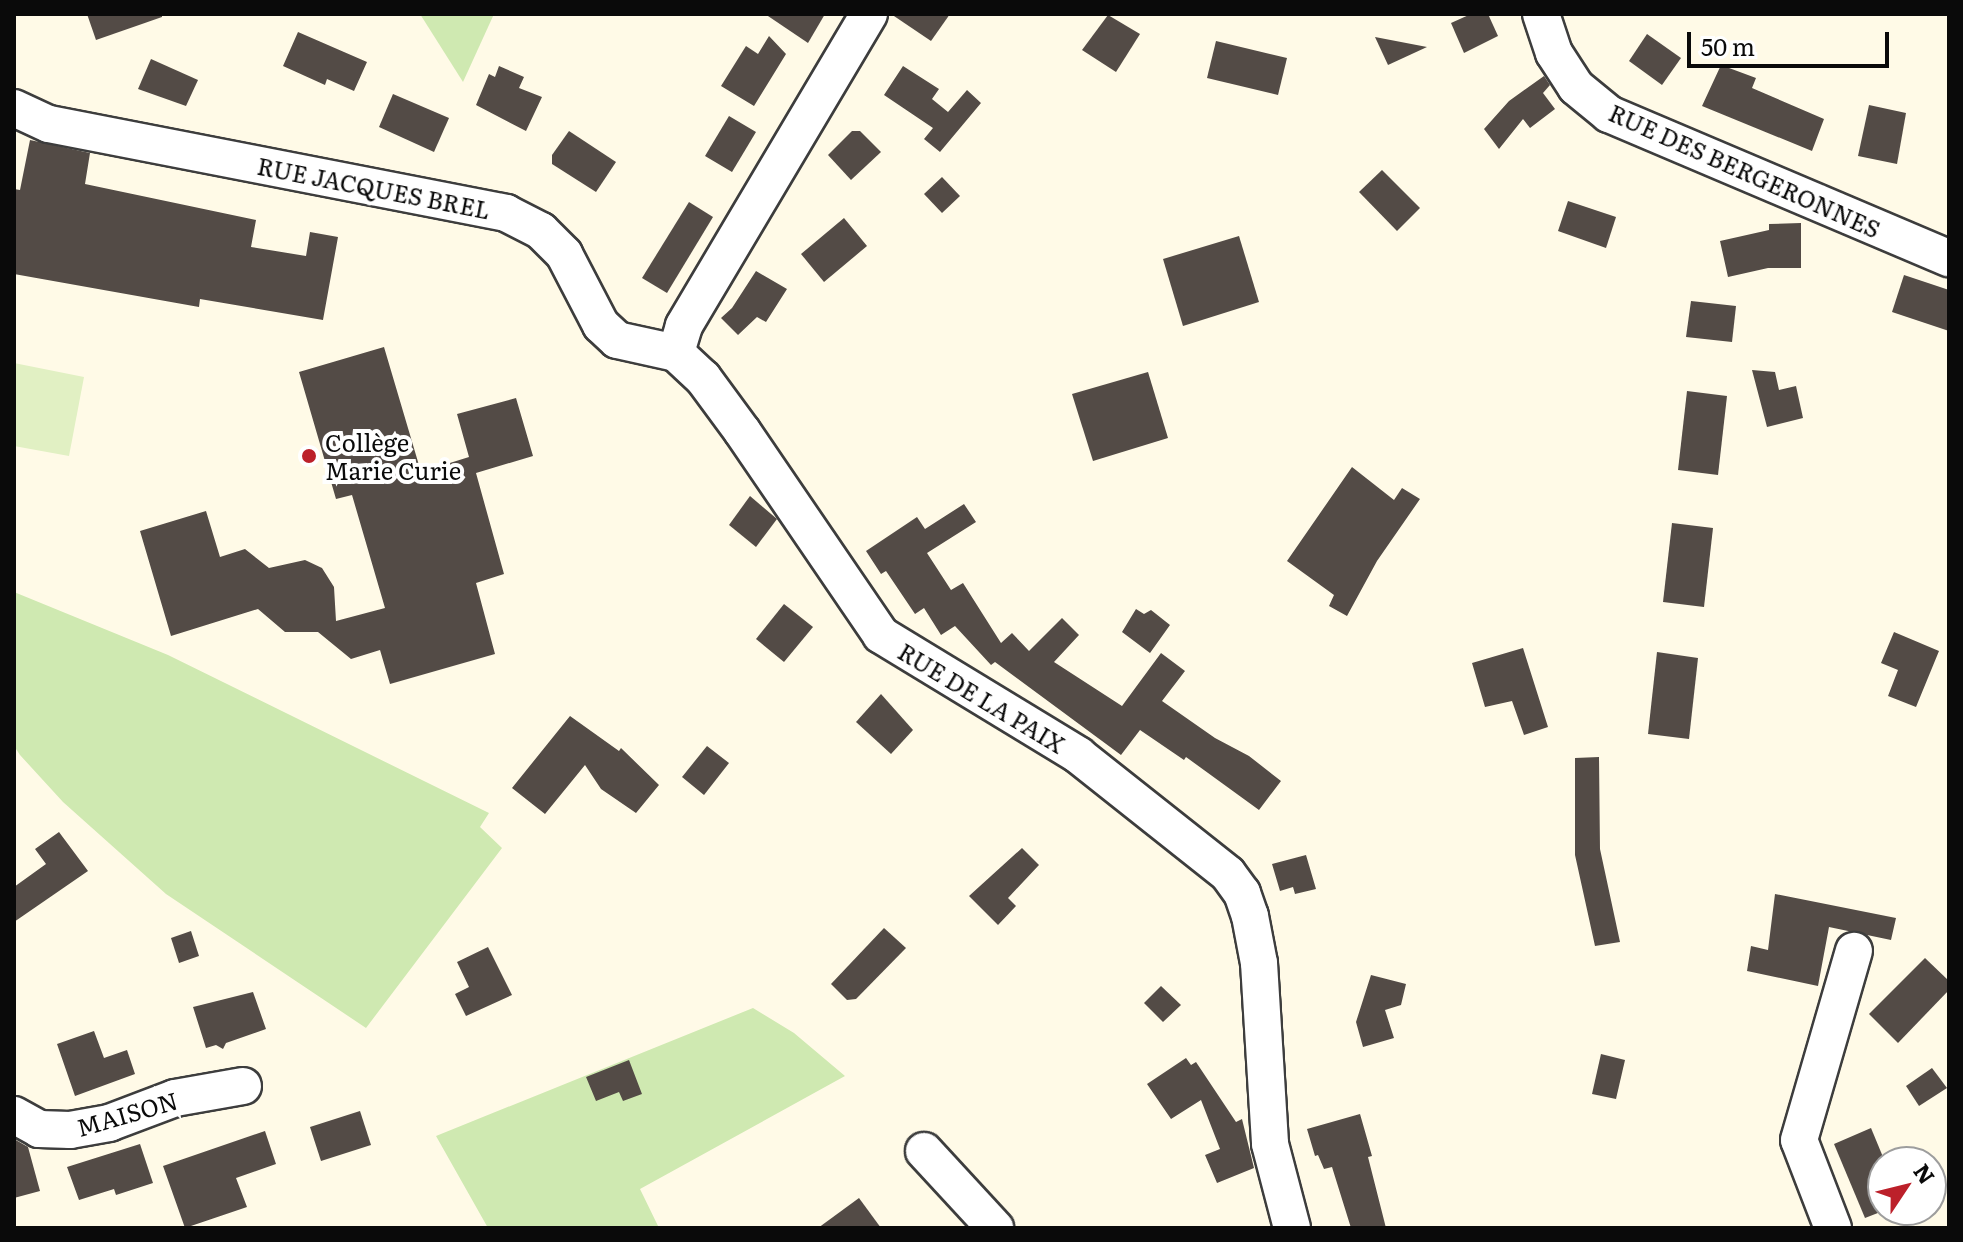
<!DOCTYPE html>
<meta charset="utf-8">
<style>
body{margin:0}
#map{position:relative;width:1963px;height:1242px;overflow:hidden;background:#fffae7;font-family:Literata,serif}
div>[style]{position:absolute}
[style*='--x']{left:calc(var(--x)*1px);top:calc(var(--y)*1px);width:calc(var(--w)*1px);rotate:calc(var(--a)*1deg)}
.green>*{inset:0;background:#cfe9b1}
.pitch>*{inset:0;background:#e1f0c3}
.building>*{inset:0;background:#534b46}
.roads{filter:drop-shadow(2px 0 #3d3d3d) drop-shadow(-2px 0 #3d3d3d) drop-shadow(0 2px #3d3d3d) drop-shadow(0 -2px #3d3d3d)}
.minor>*{height:36px;margin:-18px;padding:0 18px;transform-origin:18px;border-radius:18px;background:#fff}
.dots>*{width:22px;height:22px;translate:-50% -50%;box-sizing:border-box;border:4px solid #fff;border-radius:50%}
span{translate:-50% -50%;white-space:nowrap;text-align:center;line-height:1.15;-webkit-text-stroke:8px #fff;paint-order:stroke}
.street-label{font-size:24px;color:#0a0a0a}
.poi-label{font-size:24px;color:#0a0a0a}
.left{translate:0 -50%;text-align:left}
.frame{position:absolute;inset:0;border:16px solid #0a0a0a;pointer-events:none}
.north{position:absolute;left:1867px;top:1146px;width:80px;height:80px;box-sizing:border-box;background:#fff;border:2px solid #9d9d9d;border-radius:50%;rotate:55deg;font-size:22px;font-weight:700;line-height:32px;text-align:center;color:#0a0a0a}
.north::after{content:'';display:block;margin:auto;width:28px;height:36px;background:#bc202a;clip-path:polygon(50% 0,100% 100%,50% 72%,0 100%)}
.scale{position:absolute;left:1687px;top:32px;width:202px;height:36px;box-sizing:border-box;border:4px solid #0a0a0a;border-top:0;padding-left:10px;font-size:24px;line-height:28px;white-space:nowrap;color:#0a0a0a;-webkit-text-stroke:6px #fff;paint-order:stroke}
</style>
<div id="map">
<div class="green">
<div style="clip-path:polygon(420px 14px,494px 14px,463px 82px)"></div>
<div style="clip-path:polygon(14px 592px,168px 655px,489px 813px,480px 827px,502px 848px,366px 1028px,166px 894px,63px 802px,20px 755px,14px 746px)"></div>
<div style="clip-path:polygon(753px 1008px,794px 1033px,845px 1076px,640px 1189px,659px 1228px,488px 1228px,436px 1136px)"></div>
</div>
<div class="pitch">
<div style="clip-path:polygon(14px 363px,84px 377px,69px 456px,14px 446px)"></div>
</div>
<div class="building">
<div style="clip-path:polygon(87px 14px,162px 14px,162px 17px,96px 40px)"></div>
<div style="clip-path:polygon(765px 14px,825px 14px,808px 43px)"></div>
<div style="clip-path:polygon(891px 14px,950px 14px,931px 41px)"></div>
<div style="clip-path:polygon(1471px 14px,1488px 14px,1498px 36px,1464px 53px,1451px 23px)"></div>
<div style="clip-path:polygon(1108px 15px,1140px 34px,1116px 72px,1082px 50px)"></div>
<div style="clip-path:polygon(298px 32px,367px 62px,354px 91px,327px 79px,325px 85px,283px 66px)"></div>
<div style="clip-path:polygon(1647px 34px,1681px 58px,1662px 85px,1629px 61px)"></div>
<div style="clip-path:polygon(769px 36px,786px 54px,754px 106px,721px 86px,746px 46px,758px 54px)"></div>
<div style="clip-path:polygon(1375px 37px,1427px 47px,1388px 65px)"></div>
<div style="clip-path:polygon(1216px 41px,1287px 58px,1278px 95px,1207px 78px)"></div>
<div style="clip-path:polygon(151px 59px,198px 80px,186px 106px,138px 89px)"></div>
<div style="clip-path:polygon(1721px 65px,1756px 78px,1752px 88px,1824px 119px,1812px 151px,1702px 106px)"></div>
<div style="clip-path:polygon(499px 66px,524px 77px,519px 88px,542px 97px,526px 131px,476px 105px,489px 74px,495px 77px)"></div>
<div style="clip-path:polygon(903px 66px,939px 89px,932px 99px,948px 112px,967px 90px,981px 103px,940px 152px,924px 139px,933px 128px,884px 95px)"></div>
<div style="clip-path:polygon(1544px 76px,1550px 85px,1543px 93px,1555px 109px,1530px 128px,1523px 119px,1499px 149px,1484px 129px,1509px 101px)"></div>
<div style="clip-path:polygon(393px 94px,449px 118px,434px 152px,379px 127px)"></div>
<div style="clip-path:polygon(1869px 105px,1906px 113px,1897px 164px,1858px 156px)"></div>
<div style="clip-path:polygon(729px 116px,756px 132px,732px 172px,705px 156px)"></div>
<div style="clip-path:polygon(569px 131px,616px 162px,596px 192px,552px 164px,552px 155px)"></div>
<div style="clip-path:polygon(852px 131px,860px 131px,881px 152px,851px 180px,828px 155px)"></div>
<div style="clip-path:polygon(30px 140px,90px 153px,85px 184px,256px 220px,251px 247px,306px 256px,310px 232px,338px 237px,323px 320px,200px 299px,199px 307px,14px 274px,14px 189px,20px 190px)"></div>
<div style="clip-path:polygon(1382px 170px,1420px 208px,1397px 231px,1359px 192px)"></div>
<div style="clip-path:polygon(942px 177px,960px 196px,942px 213px,924px 194px)"></div>
<div style="clip-path:polygon(1568px 201px,1616px 217px,1606px 248px,1558px 231px)"></div>
<div style="clip-path:polygon(689px 202px,713px 217px,667px 293px,642px 278px)"></div>
<div style="clip-path:polygon(844px 218px,867px 246px,824px 282px,801px 254px)"></div>
<div style="clip-path:polygon(1801px 223px,1801px 268px,1768px 268px,1728px 277px,1720px 241px,1769px 230px,1769px 224px)"></div>
<div style="clip-path:polygon(1239px 236px,1259px 302px,1183px 326px,1163px 259px)"></div>
<div style="clip-path:polygon(756px 271px,787px 289px,766px 322px,757px 317px,738px 335px,721px 318px,732px 308px)"></div>
<div style="clip-path:polygon(1904px 275px,1949px 290px,1949px 331px,1892px 312px)"></div>
<div style="clip-path:polygon(1691px 301px,1736px 306px,1732px 342px,1686px 337px)"></div>
<div style="clip-path:polygon(384px 347px,421px 472px,469px 457px,457px 414px,516px 398px,533px 456px,476px 473px,504px 574px,476px 583px,495px 654px,390px 684px,380px 650px,351px 659px,318px 632px,285px 632px,258px 609px,171px 636px,140px 531px,206px 511px,220px 557px,245px 549px,269px 568px,305px 560px,322px 568px,334px 587px,336px 621px,385px 608px,352px 495px,336px 499px,299px 372px)"></div>
<div style="clip-path:polygon(1752px 370px,1775px 372px,1779px 390px,1796px 386px,1803px 418px,1767px 427px)"></div>
<div style="clip-path:polygon(1148px 372px,1168px 438px,1093px 461px,1072px 394px)"></div>
<div style="clip-path:polygon(1687px 391px,1727px 396px,1718px 475px,1678px 470px)"></div>
<div style="clip-path:polygon(1352px 467px,1394px 500px,1402px 488px,1420px 499px,1377px 561px,1347px 616px,1329px 606px,1334px 595px,1287px 561px)"></div>
<div style="clip-path:polygon(750px 496px,777px 519px,756px 547px,729px 525px)"></div>
<div style="clip-path:polygon(964px 504px,976px 522px,927px 553px,951px 590px,963px 583px,1001px 643px,1012px 633px,1029px 651px,1062px 618px,1079px 635px,1054px 662px,1122px 706px,1161px 653px,1185px 671px,1162px 701px,1215px 738px,1249px 756px,1281px 781px,1259px 810px,1186px 757px,1184px 760px,1140px 730px,1121px 755px,995px 662px,991px 665px,955px 626px,941px 635px,924px 608px,915px 614px,886px 571px,881px 574px,866px 551px,917px 517px,925px 529px)"></div>
<div style="clip-path:polygon(1672px 523px,1713px 528px,1704px 607px,1663px 602px)"></div>
<div style="clip-path:polygon(784px 604px,813px 627px,784px 662px,756px 639px)"></div>
<div style="clip-path:polygon(1136px 609px,1144px 614px,1151px 610px,1170px 625px,1150px 653px,1122px 632px)"></div>
<div style="clip-path:polygon(1894px 632px,1939px 651px,1916px 707px,1888px 696px,1898px 670px,1881px 663px)"></div>
<div style="clip-path:polygon(1523px 648px,1548px 727px,1524px 735px,1512px 701px,1485px 707px,1472px 663px)"></div>
<div style="clip-path:polygon(1657px 652px,1698px 658px,1689px 739px,1648px 734px)"></div>
<div style="clip-path:polygon(881px 694px,913px 730px,891px 754px,856px 722px)"></div>
<div style="clip-path:polygon(570px 716px,619px 751px,621px 748px,659px 785px,636px 813px,601px 789px,585px 765px,545px 814px,512px 788px)"></div>
<div style="clip-path:polygon(707px 746px,729px 763px,704px 795px,682px 777px)"></div>
<div style="clip-path:polygon(1599px 757px,1600px 849px,1620px 942px,1595px 946px,1575px 855px,1575px 758px)"></div>
<div style="clip-path:polygon(59px 832px,88px 871px,14px 922px,14px 887px,46px 864px,35px 849px)"></div>
<div style="clip-path:polygon(1022px 848px,1039px 865px,1008px 898px,1016px 906px,998px 925px,969px 896px)"></div>
<div style="clip-path:polygon(1306px 855px,1316px 889px,1295px 894px,1293px 887px,1280px 891px,1272px 864px)"></div>
<div style="clip-path:polygon(1775px 894px,1896px 918px,1891px 940px,1829px 927px,1818px 986px,1747px 971px,1751px 946px,1768px 950px)"></div>
<div style="clip-path:polygon(884px 928px,906px 948px,856px 999px,847px 1000px,831px 984px)"></div>
<div style="clip-path:polygon(191px 931px,199px 956px,179px 963px,171px 938px)"></div>
<div style="clip-path:polygon(488px 947px,512px 995px,466px 1016px,455px 994px,469px 987px,457px 962px)"></div>
<div style="clip-path:polygon(1925px 958px,1949px 981px,1949px 990px,1898px 1043px,1869px 1014px)"></div>
<div style="clip-path:polygon(1371px 975px,1406px 984px,1401px 1005px,1385px 1010px,1394px 1038px,1363px 1047px,1356px 1022px)"></div>
<div style="clip-path:polygon(1161px 986px,1181px 1005px,1163px 1022px,1144px 1003px)"></div>
<div style="clip-path:polygon(253px 992px,266px 1029px,226px 1043px,223px 1049px,216px 1045px,206px 1048px,193px 1007px)"></div>
<div style="clip-path:polygon(94px 1031px,104px 1058px,127px 1050px,135px 1074px,75px 1096px,57px 1044px)"></div>
<div style="clip-path:polygon(1601px 1054px,1625px 1060px,1616px 1099px,1592px 1094px)"></div>
<div style="clip-path:polygon(1186px 1058px,1191px 1065px,1196px 1062px,1236px 1122px,1242px 1119px,1254px 1168px,1217px 1183px,1205px 1155px,1220px 1149px,1201px 1100px,1171px 1119px,1147px 1084px)"></div>
<div style="clip-path:polygon(629px 1060px,642px 1094px,623px 1101px,619px 1092px,596px 1101px,586px 1077px)"></div>
<div style="clip-path:polygon(1932px 1068px,1947px 1088px,1919px 1106px,1906px 1086px)"></div>
<div style="clip-path:polygon(360px 1111px,371px 1145px,321px 1161px,310px 1127px)"></div>
<div style="clip-path:polygon(1360px 1114px,1372px 1156px,1368px 1157px,1386px 1228px,1351px 1228px,1332px 1167px,1324px 1169px,1318px 1155px,1315px 1156px,1307px 1129px)"></div>
<div style="clip-path:polygon(1871px 1128px,1883px 1157px,1883px 1211px,1865px 1218px,1834px 1144px)"></div>
<div style="clip-path:polygon(265px 1131px,276px 1164px,236px 1178px,247px 1207px,185px 1228px,163px 1166px)"></div>
<div style="clip-path:polygon(14px 1139px,28px 1147px,40px 1191px,14px 1198px)"></div>
<div style="clip-path:polygon(140px 1144px,153px 1183px,116px 1195px,114px 1189px,79px 1200px,67px 1167px)"></div>
<div style="clip-path:polygon(859px 1198px,881px 1228px,818px 1228px)"></div>
</div>
<div class="roads">
<div class="minor">
<div style="--x:869;--y:14;--w:363;--a:120.7"></div>
<div style="--x:684;--y:326;--w:28;--a:107"></div>
<div style="--x:676;--y:353;--w:37;--a:43"></div>
<div style="--x:703;--y:378;--w:66;--a:53.7"></div>
<div style="--x:742;--y:431;--w:247;--a:55.7"></div>
<div style="--x:881;--y:635;--w:231;--a:31.3"></div>
<div style="--x:1078;--y:755;--w:191;--a:38.4"></div>
<div style="--x:1228;--y:874;--w:24;--a:54"></div>
<div style="--x:1242;--y:893;--w:24;--a:71"></div>
<div style="--x:1250;--y:916;--w:48;--a:79.2"></div>
<div style="--x:1259;--y:963;--w:181;--a:86.5"></div>
<div style="--x:1270;--y:1144;--w:87;--a:75.3"></div>
<div style="--x:1541;--y:14;--w:41;--a:71.6"></div>
<div style="--x:1554;--y:53;--w:40;--a:57.1"></div>
<div style="--x:1576;--y:87;--w:43;--a:39.3"></div>
<div style="--x:1609;--y:114;--w:369;--a:23"></div>
<div style="--x:14;--y:108;--w:38;--a:25"></div>
<div style="--x:49;--y:124;--w:466;--a:11"></div>
<div style="--x:506;--y:213;--w:39;--a:27"></div>
<div style="--x:541;--y:231;--w:33;--a:45"></div>
<div style="--x:564;--y:254;--w:80;--a:62.5"></div>
<div style="--x:601;--y:325;--w:22;--a:43"></div>
<div style="--x:617;--y:340;--w:60;--a:12.4"></div>
<div style="--x:14;--y:1115;--w:29;--a:29"></div>
<div style="--x:39;--y:1129;--w:31;--a:2"></div>
<div style="--x:70;--y:1130;--w:40;--a:-10"></div>
<div style="--x:109;--y:1123;--w:71;--a:-20.7"></div>
<div style="--x:175;--y:1098;--w:69;--a:-10"></div>
<div style="--x:924;--y:1151;--w:105;--a:47.3"></div>
<div style="--x:1833;--y:1228;--w:94;--a:-111.1"></div>
<div style="--x:1799;--y:1140;--w:197;--a:-73.8"></div>
</div>
</div>
<div class="dots">
<div style="left:309px;top:456px;background:#bc202a"></div>
</div>
<div class="street-label">
<span style="left:1745px;top:170px;rotate:24deg">RUE DES BERGERONNES</span>
<span style="left:374px;top:187px;rotate:11deg">RUE JACQUES BREL</span>
<span style="left:982px;top:697px;rotate:31deg">RUE DE LA PAIX</span>
<span style="left:127px;top:1113px;rotate:-16deg">MAISON</span>
</div>
<div class="poi-label">
<span class="left" style="left:325px;top:456px">Collège<br>Marie Curie</span>
</div>
<div class="frame"></div>
<div class="north">N</div>
<div class="scale">50 m</div>
</div>
